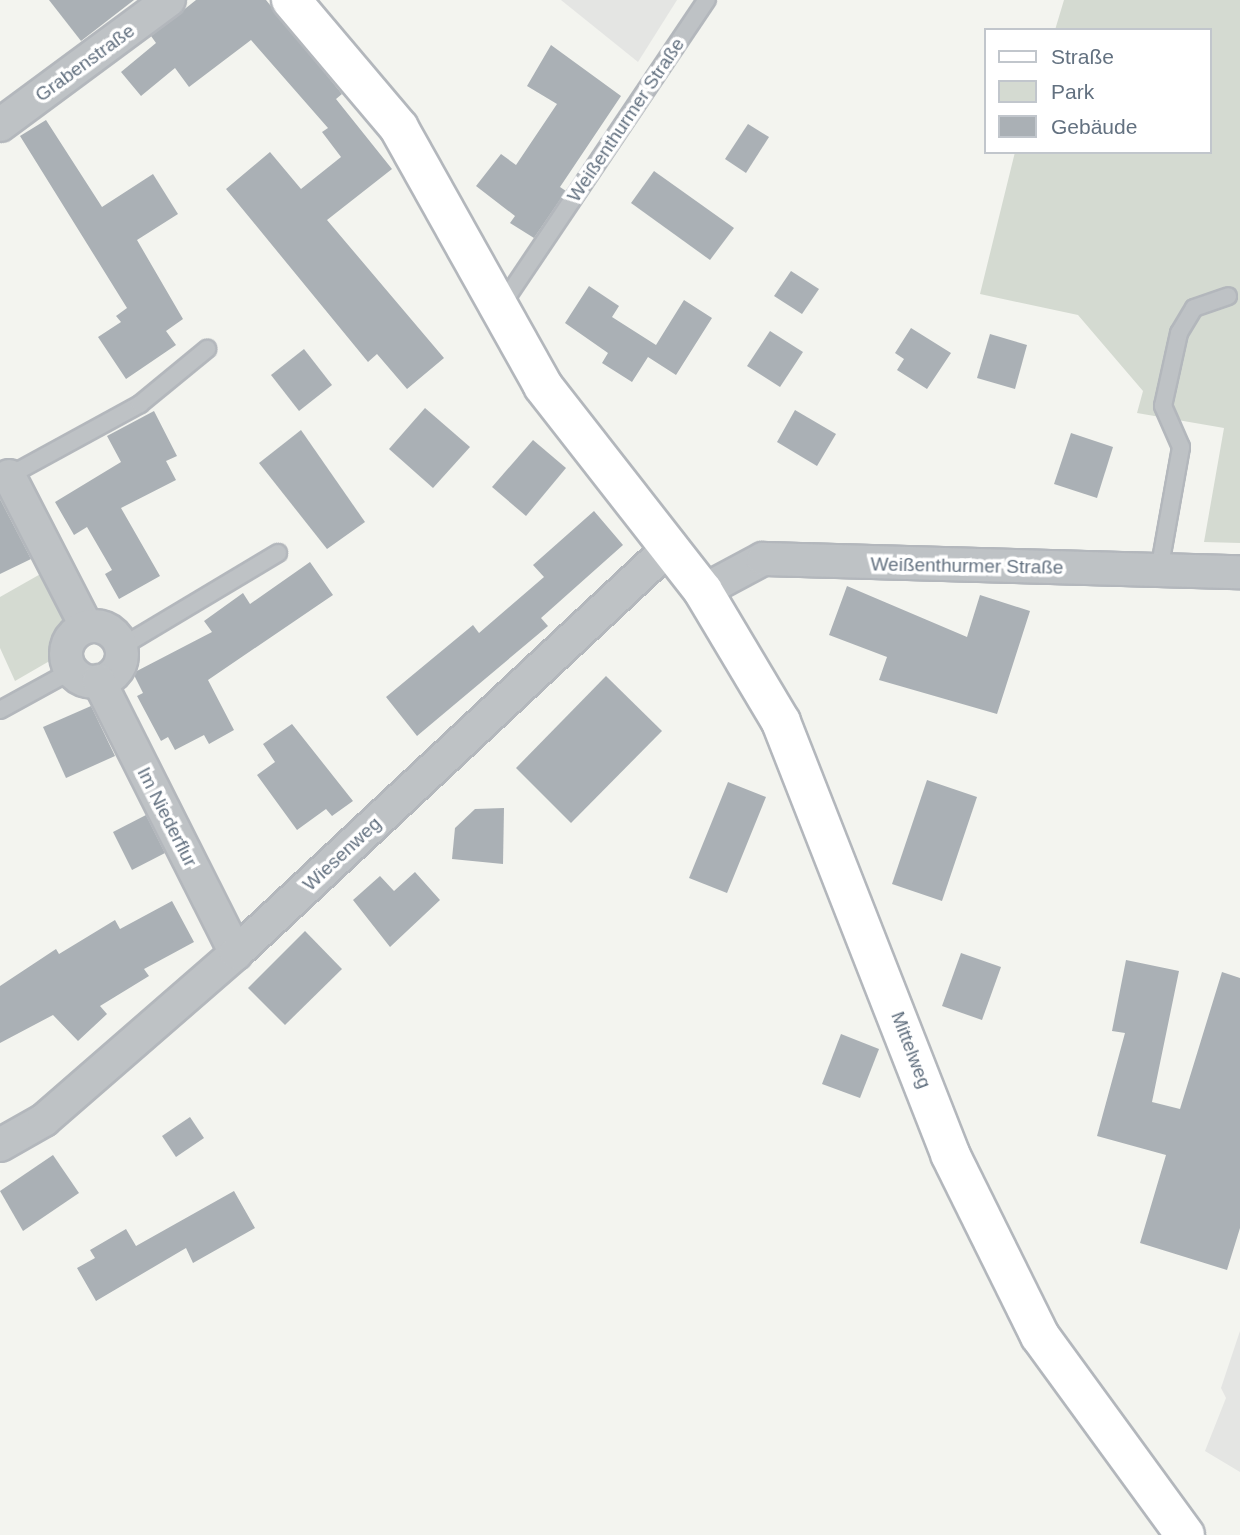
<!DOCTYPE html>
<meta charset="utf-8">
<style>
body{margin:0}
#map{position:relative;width:1240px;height:1535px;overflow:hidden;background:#f3f4ef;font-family:Arial,sans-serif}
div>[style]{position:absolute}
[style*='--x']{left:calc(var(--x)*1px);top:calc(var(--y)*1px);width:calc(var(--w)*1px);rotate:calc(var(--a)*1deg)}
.built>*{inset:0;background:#e4e5e3}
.green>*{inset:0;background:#d4dad1}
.building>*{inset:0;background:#aab0b5}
.roads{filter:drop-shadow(2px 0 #b3b7bc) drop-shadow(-2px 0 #b3b7bc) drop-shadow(0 2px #b3b7bc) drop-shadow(0 -2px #b3b7bc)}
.lane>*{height:16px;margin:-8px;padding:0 8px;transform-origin:8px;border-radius:8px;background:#bec2c5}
.street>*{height:32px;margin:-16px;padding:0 16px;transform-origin:16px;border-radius:16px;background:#bec2c5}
.street>.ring{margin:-16px;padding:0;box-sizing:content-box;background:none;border:32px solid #bec2c5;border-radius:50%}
.secondary>*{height:38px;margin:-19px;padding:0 19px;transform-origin:19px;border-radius:19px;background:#fff}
span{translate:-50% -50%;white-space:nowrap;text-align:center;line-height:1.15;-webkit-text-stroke:7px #fff;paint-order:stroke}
.street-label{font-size:19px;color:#637180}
.legend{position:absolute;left:984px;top:28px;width:228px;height:126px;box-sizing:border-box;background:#fff;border:2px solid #c1c6cc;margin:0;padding:9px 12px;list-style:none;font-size:21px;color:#637180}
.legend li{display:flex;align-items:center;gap:14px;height:35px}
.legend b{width:35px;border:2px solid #c1c6cc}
</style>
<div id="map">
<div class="built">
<div style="clip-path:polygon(561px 0,677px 0,638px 62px)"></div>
<div style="clip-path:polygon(1240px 1331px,1240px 1472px,1205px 1451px,1226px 1398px,1221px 1388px)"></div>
</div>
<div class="green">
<div style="clip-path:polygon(1064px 0,1240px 0,1240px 543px,1204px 542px,1224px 428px,1137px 413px,1143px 391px,1078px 315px,980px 294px,1015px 152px,1210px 152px,1210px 30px,1055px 30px)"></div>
<div style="clip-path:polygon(44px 572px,68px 614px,53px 659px,15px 681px,0 648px,0 597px)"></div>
</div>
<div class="building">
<div style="clip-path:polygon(49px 0,134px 0,81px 41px)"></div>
<div style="clip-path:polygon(196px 0,266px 0,342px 94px,336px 99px,392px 169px,327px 220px,444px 358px,407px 389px,377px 354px,368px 362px,226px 189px,270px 152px,301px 189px,341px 157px,322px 132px,328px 128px,251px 40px,189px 87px,175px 68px,141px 96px,121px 72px,156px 43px,151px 36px)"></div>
<div style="clip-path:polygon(551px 45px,621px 96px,560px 187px,566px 191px,534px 238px,510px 223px,515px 216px,476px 186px,501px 154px,516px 165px,557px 104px,527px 86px)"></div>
<div style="clip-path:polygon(46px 120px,102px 207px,153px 174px,178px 214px,137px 240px,183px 319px,166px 331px,176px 345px,126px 379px,98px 337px,121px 322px,116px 316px,127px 308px,20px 136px)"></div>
<div style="clip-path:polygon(748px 124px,769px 137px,746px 173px,725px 159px)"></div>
<div style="clip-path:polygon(654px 171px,734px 228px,710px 260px,631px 203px)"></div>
<div style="clip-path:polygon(791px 271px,819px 289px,802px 314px,774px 296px)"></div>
<div style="clip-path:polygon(589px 286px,619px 306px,612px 317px,656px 345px,684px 300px,712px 318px,676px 375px,648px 357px,632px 382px,602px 363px,608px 353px,565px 323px)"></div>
<div style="clip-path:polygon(911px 328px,951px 353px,927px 389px,897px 370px,904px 359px,895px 353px)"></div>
<div style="clip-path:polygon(770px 331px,803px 352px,780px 387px,747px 366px)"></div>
<div style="clip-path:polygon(990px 334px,1027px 345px,1015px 389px,977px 378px)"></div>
<div style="clip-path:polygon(304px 349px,332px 385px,299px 411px,271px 375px)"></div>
<div style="clip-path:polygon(425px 408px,470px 447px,433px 488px,389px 449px)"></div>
<div style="clip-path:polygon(795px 410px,836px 434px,817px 466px,777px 442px)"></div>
<div style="clip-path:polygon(154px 411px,177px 456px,166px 461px,176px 480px,121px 508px,160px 576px,119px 599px,105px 574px,112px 570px,87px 527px,74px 535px,55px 502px,121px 462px,107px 436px)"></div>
<div style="clip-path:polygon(301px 430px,365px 522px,327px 549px,259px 463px)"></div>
<div style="clip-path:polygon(1071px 433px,1113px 447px,1097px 498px,1054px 484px)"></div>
<div style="clip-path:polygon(533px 440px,566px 468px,526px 516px,492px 487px)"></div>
<div style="clip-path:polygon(0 499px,31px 559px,0 574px)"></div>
<div style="clip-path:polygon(594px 511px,623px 545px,541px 618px,548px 626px,417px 736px,386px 697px,473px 625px,479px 633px,544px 577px,533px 565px)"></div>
<div style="clip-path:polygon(310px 562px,333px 595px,208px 680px,234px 730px,209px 744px,204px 735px,175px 750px,168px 737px,161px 741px,137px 696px,143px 693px,133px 673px,212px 632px,204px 621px,243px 593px,250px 604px)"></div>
<div style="clip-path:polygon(847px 586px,967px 637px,980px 595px,1030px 611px,997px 714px,879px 680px,887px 657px,829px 635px)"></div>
<div style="clip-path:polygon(606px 676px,662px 731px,571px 823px,516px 768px)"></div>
<div style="clip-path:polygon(91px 706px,115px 756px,66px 778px,43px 727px)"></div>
<div style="clip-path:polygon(292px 724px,353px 801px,332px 816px,326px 809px,297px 830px,257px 775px,275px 762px,263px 744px)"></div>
<div style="clip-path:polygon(927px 780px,977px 797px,942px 901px,892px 884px)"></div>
<div style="clip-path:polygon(728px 782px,766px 797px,727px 893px,689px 878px)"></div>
<div style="clip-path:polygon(504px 808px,503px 864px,452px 859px,455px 828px,475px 809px)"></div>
<div style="clip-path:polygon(146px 815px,165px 853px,132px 870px,113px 832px)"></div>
<div style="clip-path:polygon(415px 872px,440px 900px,390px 947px,353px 900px,380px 876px,394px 891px)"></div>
<div style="clip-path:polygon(172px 901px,194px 942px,144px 969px,149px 976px,100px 1006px,107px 1014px,78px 1041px,53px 1015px,0 1043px,0 986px,56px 949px,59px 954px,115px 920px,120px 929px)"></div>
<div style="clip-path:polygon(305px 931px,342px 969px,285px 1025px,248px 988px)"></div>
<div style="clip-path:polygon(961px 953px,1001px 967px,982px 1020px,942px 1006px)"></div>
<div style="clip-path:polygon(1126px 960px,1179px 971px,1152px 1102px,1180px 1109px,1222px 972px,1240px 978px,1240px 1228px,1227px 1270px,1140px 1243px,1166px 1155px,1097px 1136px,1125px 1033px,1112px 1031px)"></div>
<div style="clip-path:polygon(841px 1034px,879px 1049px,860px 1098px,822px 1084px)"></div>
<div style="clip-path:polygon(190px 1117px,204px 1138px,176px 1157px,162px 1136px)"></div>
<div style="clip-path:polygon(53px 1155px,79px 1193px,23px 1231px,0 1191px)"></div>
<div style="clip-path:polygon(234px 1191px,255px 1228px,193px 1263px,186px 1248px,96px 1301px,77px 1268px,95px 1258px,90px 1250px,126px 1229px,136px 1246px)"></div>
</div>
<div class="roads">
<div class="lane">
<div style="--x:501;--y:306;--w:369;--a:-56.1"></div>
<div style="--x:5;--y:478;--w:154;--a:-28.7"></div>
<div style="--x:140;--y:404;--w:87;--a:-39.4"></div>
<div style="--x:1159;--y:571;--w:126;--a:-79.9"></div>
<div style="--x:1181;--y:447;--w:45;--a:-113.7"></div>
<div style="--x:1163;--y:406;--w:75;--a:-77.6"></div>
<div style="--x:1179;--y:333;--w:29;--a:-59"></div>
<div style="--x:1194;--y:308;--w:36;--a:-19"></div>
<div style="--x:121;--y:647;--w:183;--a:-30.9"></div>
<div style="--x:0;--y:710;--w:81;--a:-28.8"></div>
</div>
<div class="street">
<div style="--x:0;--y:125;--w:210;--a:-36.5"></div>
<div style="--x:9;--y:476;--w:169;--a:62.8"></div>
<div style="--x:703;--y:591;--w:68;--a:-28.1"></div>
<div style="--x:763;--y:559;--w:477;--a:1.6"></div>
<div class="ring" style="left:66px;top:626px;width:24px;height:24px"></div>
<div style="--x:99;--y:681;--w:305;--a:63.3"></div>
<div style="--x:0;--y:1145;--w:51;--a:-29.6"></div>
<div style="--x:44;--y:1120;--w:254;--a:-41"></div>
<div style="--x:236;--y:953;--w:596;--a:-43.1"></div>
</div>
<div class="secondary">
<div style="--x:291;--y:0;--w:167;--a:49.8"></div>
<div style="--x:399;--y:128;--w:295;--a:60.8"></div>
<div style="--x:543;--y:386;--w:260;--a:52"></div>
<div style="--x:703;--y:591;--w:152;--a:59.2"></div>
<div style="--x:781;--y:722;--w:464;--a:68.6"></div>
<div style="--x:950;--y:1154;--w:203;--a:63.7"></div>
<div style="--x:1040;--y:1336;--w:246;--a:53.9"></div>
</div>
</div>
<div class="street-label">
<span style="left:85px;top:63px;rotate:-36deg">Grabenstraße</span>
<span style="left:626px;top:120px;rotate:-56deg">Weißenthurmer Straße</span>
<span style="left:967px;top:566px;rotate:1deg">Weißenthurmer Straße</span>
<span style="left:167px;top:817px;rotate:63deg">Im Niederflur</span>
<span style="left:342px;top:854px;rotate:-43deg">Wiesenweg</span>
<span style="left:911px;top:1050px;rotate:69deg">Mittelweg</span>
</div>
<ul class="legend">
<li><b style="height:9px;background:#fff"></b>Straße</li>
<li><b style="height:19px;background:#d4dad1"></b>Park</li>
<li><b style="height:19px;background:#aab0b5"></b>Gebäude</li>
</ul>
</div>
